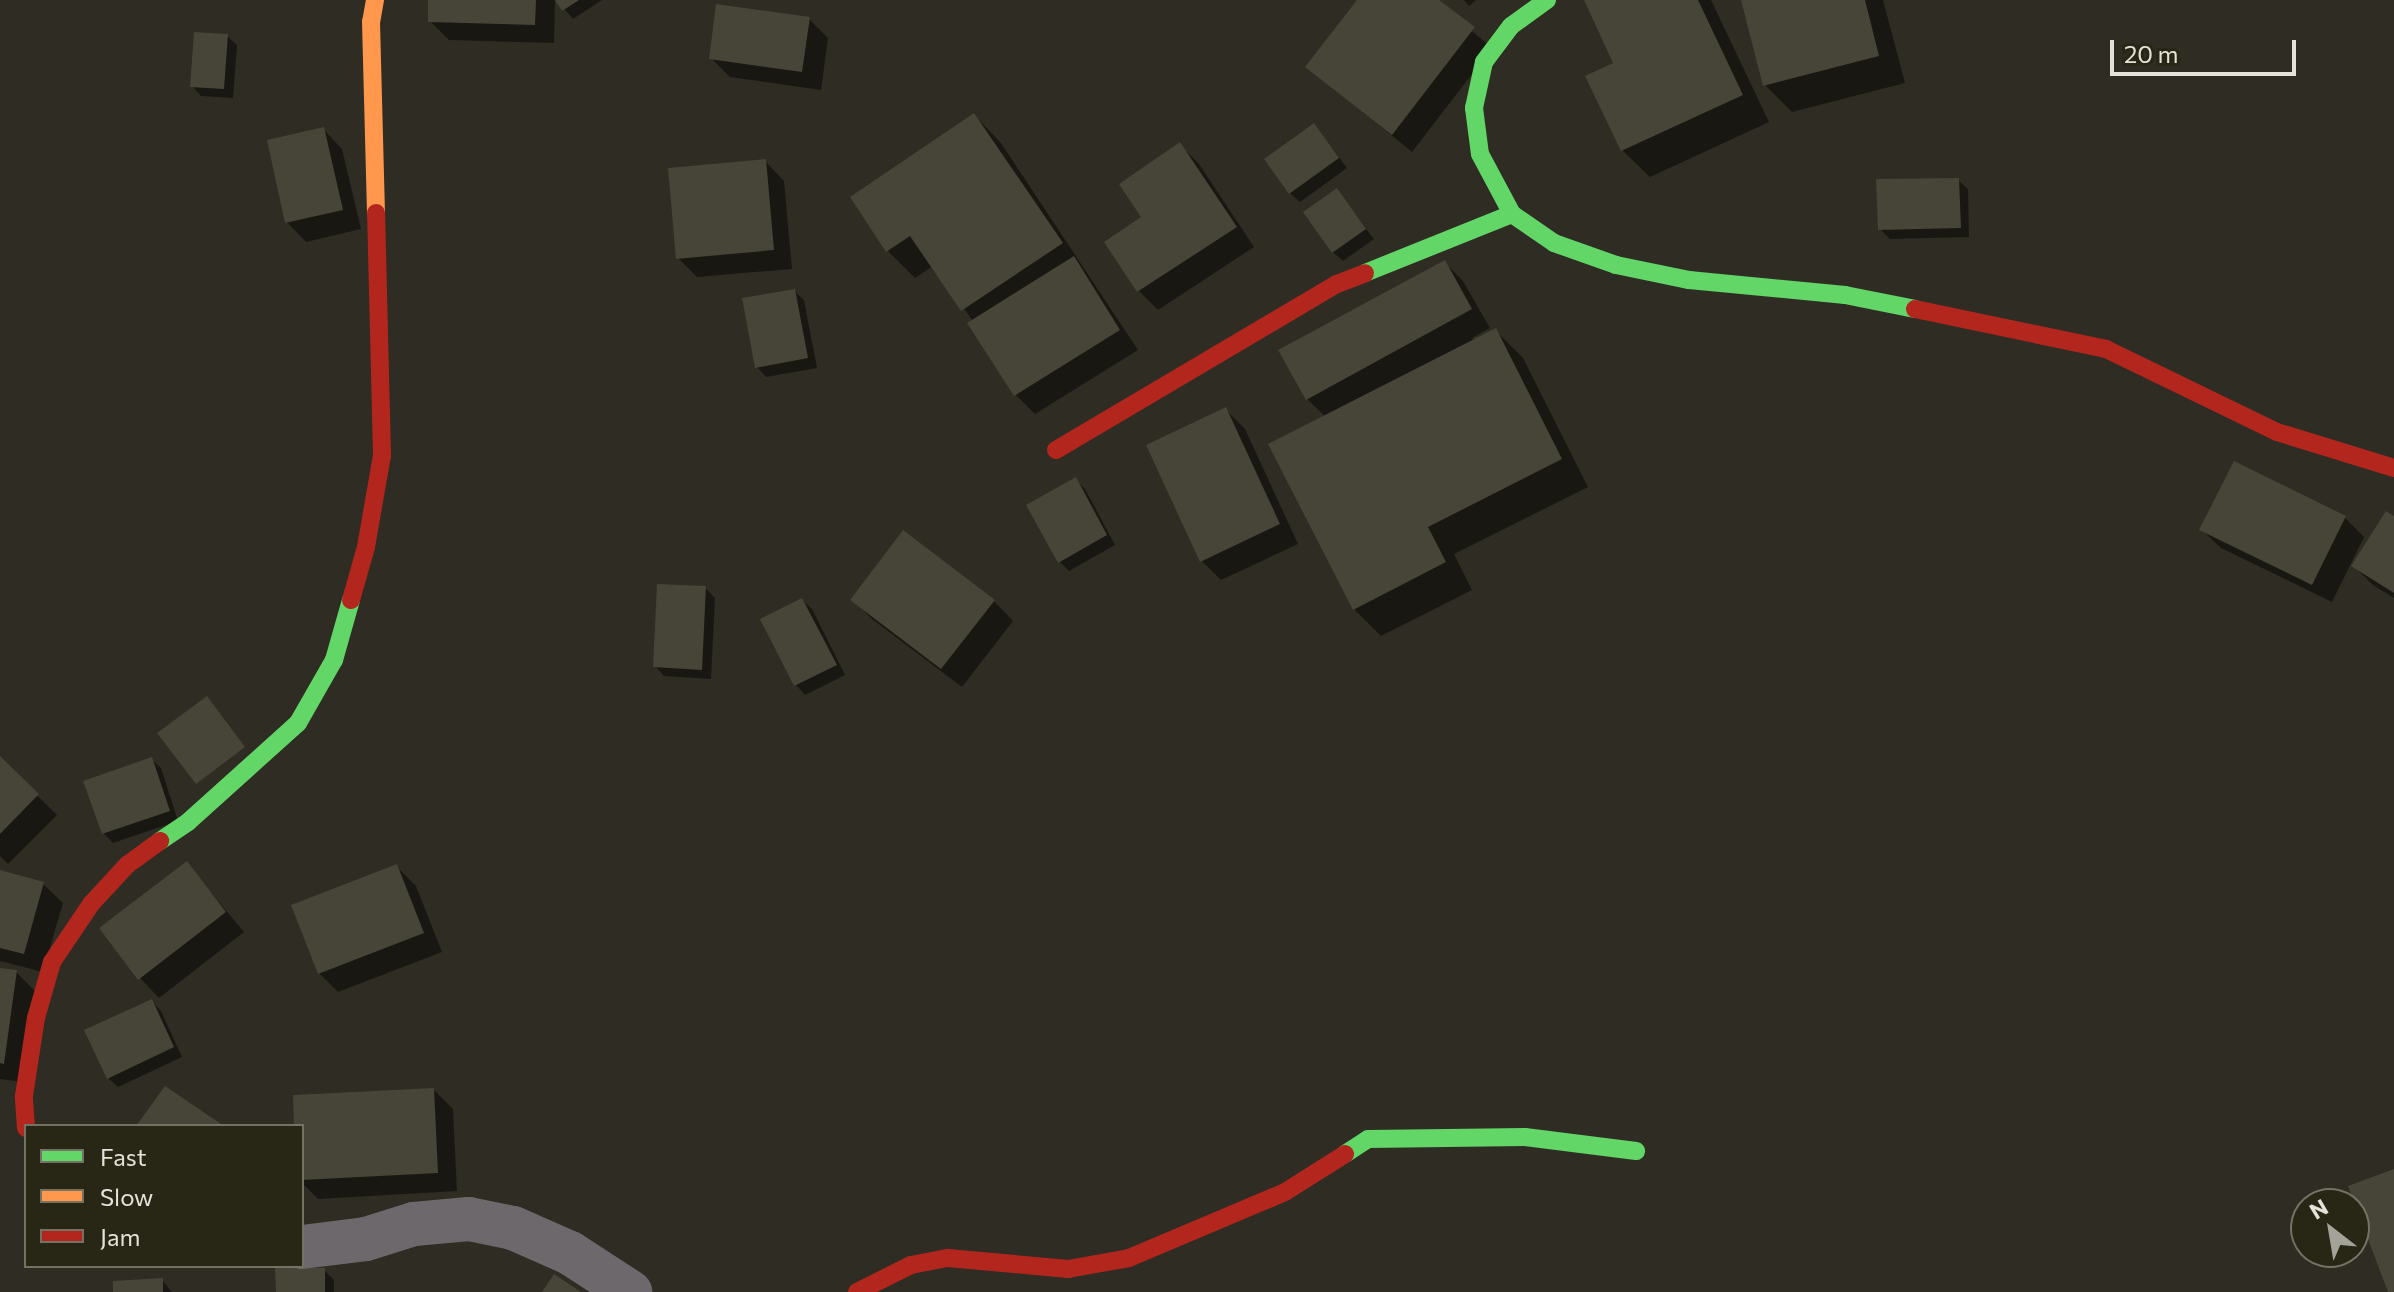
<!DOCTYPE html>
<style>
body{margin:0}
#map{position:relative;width:2394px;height:1292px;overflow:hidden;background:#2e2c23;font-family:Commissioner,sans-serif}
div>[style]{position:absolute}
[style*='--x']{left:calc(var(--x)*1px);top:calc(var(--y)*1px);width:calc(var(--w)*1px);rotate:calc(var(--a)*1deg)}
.shadow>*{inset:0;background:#0007}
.building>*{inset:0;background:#474538}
.street>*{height:44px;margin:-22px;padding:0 22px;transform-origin:22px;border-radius:22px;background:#6c686b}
.fast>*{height:18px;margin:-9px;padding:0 9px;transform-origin:9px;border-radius:9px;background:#63d668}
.slow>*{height:18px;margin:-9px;padding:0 9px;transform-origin:9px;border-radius:9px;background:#ff974d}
.jam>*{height:18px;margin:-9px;padding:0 9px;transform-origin:9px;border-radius:9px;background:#b3261e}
span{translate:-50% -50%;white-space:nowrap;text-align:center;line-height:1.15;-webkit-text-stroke:6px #282615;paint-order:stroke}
.legend{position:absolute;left:24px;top:1124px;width:280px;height:144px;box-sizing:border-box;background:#282615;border:2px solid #737263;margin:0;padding:10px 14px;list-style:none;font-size:24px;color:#e4e3d9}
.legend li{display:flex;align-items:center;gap:16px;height:40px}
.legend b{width:40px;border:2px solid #737263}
.north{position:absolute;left:2290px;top:1188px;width:80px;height:80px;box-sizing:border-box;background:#282615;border:2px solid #737263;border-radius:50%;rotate:329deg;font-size:22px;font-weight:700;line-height:32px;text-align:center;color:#e4e3d9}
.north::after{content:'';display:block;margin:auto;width:28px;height:36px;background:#a4a399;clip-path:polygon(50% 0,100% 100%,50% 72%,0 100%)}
.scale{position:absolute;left:2110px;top:40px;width:186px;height:36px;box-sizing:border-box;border:4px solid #e4e3d9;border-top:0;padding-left:10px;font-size:24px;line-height:28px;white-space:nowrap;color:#e4e3d9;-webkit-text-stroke:6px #282615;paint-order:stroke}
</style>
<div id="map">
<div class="shadow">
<div style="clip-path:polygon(430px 0,555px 0,554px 43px,449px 40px,430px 21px)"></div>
<div style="clip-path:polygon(557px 0,602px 0,573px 19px)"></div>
<div style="clip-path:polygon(1359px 0,1436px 0,1492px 48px,1412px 152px,1308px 67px)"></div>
<div style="clip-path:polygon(1464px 0,1476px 0,1469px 6px)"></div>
<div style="clip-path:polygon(1586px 0,1711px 0,1769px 122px,1650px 177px,1622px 150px,1615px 64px)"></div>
<div style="clip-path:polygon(1743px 0,1883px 0,1905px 83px,1792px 112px,1765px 85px)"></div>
<div style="clip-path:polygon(809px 19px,828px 38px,821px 90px,730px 77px,711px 58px)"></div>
<div style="clip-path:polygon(227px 36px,237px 45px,233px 98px,201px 96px,192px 86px)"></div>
<div style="clip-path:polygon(974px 115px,1001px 143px,1138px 350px,1035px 414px,1016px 395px,970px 323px,973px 321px,933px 266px,915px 278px,888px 251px)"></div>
<div style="clip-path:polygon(1314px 125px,1347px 168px,1300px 202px,1290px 193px)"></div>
<div style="clip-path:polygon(323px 129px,342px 149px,361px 229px,306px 242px,287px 222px)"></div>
<div style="clip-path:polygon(1180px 145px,1199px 164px,1254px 247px,1158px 310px,1139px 291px,1107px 242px,1144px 218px)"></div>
<div style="clip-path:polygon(765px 161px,784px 181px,792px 269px,697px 277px,678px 258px)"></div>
<div style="clip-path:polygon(1958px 180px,1968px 189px,1969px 237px,1890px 239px,1880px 229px)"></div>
<div style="clip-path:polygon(1336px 191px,1374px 239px,1343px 261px,1333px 252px)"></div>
<div style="clip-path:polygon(1444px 262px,1463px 281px,1490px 328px,1472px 338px,1474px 341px,1495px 330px,1523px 358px,1588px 487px,1454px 554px,1472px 590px,1381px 636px,1354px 609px,1326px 417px,1307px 399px)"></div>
<div style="clip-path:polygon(794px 291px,804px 300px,817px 368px,766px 377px,757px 367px)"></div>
<div style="clip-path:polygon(1226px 410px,1245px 429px,1298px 544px,1221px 580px,1202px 561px)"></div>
<div style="clip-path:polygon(2235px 464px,2345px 518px,2364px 537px,2332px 602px,2221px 548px,2201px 529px)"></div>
<div style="clip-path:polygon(1076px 480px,1085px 489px,1115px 545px,1069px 571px,1059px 561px)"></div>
<div style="clip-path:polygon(2394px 518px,2394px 598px,2373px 585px,2353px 565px)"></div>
<div style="clip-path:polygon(903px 533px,994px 601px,1013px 621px,962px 687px,872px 619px,853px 600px)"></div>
<div style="clip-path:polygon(705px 588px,715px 598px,711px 679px,664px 676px,655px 666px)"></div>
<div style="clip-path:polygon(802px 600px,812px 609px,845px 675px,805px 695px,796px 685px)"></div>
<div style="clip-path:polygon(0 759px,57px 815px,8px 864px,0 856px)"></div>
<div style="clip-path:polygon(151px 759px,161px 768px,178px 821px,113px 843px,103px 833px)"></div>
<div style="clip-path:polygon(187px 864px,244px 932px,159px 998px,140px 978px)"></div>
<div style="clip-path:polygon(396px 866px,416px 886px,442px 952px,338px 992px,319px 973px)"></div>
<div style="clip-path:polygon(0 872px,43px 884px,63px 903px,43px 972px,0 961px)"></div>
<div style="clip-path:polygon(0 970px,16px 972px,35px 991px,23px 1082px,0 1079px)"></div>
<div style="clip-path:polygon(152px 1001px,161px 1011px,182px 1057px,118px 1087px,108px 1078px)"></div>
<div style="clip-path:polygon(434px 1090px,453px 1109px,457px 1191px,318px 1199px,302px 1183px,302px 1126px,296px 1126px)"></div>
<div style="clip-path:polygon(324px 1270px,334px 1280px,334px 1292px,278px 1292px)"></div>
<div style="clip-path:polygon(162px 1280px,172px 1292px,115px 1292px)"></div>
</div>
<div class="building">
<div style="clip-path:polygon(428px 0,536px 0,535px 25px,428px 22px)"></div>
<div style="clip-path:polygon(555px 0,579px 0,562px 11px)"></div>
<div style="clip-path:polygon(1357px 0,1439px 0,1475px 27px,1392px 135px,1305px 67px)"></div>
<div style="clip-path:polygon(1584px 0,1698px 0,1743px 95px,1621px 151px,1585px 76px,1613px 63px)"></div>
<div style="clip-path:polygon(1741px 0,1865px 0,1879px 56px,1763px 86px)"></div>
<div style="clip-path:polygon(716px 4px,810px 17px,802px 72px,709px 59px)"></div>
<div style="clip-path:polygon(194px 32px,228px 34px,224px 89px,190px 87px)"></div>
<div style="clip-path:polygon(974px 113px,1063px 243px,961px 311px,910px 236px,886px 252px,850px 197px)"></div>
<div style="clip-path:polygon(1314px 123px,1339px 158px,1289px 194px,1264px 159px)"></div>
<div style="clip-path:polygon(324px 127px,343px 210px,285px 223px,267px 140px)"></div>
<div style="clip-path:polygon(1180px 142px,1237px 227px,1137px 292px,1104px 242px,1141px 217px,1119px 184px)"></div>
<div style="clip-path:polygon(766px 159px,774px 250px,676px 259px,668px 168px)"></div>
<div style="clip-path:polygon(1959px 178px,1961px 228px,1878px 230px,1876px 179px)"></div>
<div style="clip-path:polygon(1337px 188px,1366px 229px,1332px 253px,1303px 212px)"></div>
<div style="clip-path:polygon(1074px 256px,1120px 330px,1014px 396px,967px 323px)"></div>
<div style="clip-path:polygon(1445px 260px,1472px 309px,1306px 400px,1278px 350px)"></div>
<div style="clip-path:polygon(795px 289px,808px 358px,755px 368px,742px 298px)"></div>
<div style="clip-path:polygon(1496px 328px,1562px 459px,1428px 527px,1446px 562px,1353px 610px,1268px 444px)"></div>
<div style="clip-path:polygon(1226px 407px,1280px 524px,1200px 562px,1146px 445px)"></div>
<div style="clip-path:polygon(2234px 461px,2346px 516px,2312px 585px,2199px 530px)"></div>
<div style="clip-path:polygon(1076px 477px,1107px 535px,1058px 563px,1026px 505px)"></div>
<div style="clip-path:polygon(2386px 511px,2394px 516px,2394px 593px,2351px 566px)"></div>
<div style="clip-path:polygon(903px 530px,995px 600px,941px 669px,850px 600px)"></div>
<div style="clip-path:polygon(657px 584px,706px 586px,702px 670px,653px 667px)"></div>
<div style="clip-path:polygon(802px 598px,837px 665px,794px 686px,760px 619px)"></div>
<div style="clip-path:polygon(207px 696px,245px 747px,196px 784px,157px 733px)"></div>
<div style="clip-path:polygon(0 756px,39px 794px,0 834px)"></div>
<div style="clip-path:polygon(152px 757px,170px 811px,102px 834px,83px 781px)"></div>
<div style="clip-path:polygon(187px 861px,226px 912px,138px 980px,99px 928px)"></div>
<div style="clip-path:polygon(397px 864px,424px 933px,318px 974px,291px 905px)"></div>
<div style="clip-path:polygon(0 870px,44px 882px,24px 954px,0 948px)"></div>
<div style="clip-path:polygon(0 968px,17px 970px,4px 1064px,0 1063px)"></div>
<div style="clip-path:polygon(152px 999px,174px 1047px,107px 1079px,84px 1030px)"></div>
<div style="clip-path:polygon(165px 1086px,224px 1126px,136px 1126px)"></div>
<div style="clip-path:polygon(434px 1088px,438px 1173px,302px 1180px,302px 1126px,294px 1126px,293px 1095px)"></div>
<div style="clip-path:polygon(2394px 1169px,2394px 1292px,2388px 1292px,2348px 1186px)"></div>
<div style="clip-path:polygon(275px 1268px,325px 1268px,325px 1292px,276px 1292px)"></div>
<div style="clip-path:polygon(554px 1274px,581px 1292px,542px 1292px)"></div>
<div style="clip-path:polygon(163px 1278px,163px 1292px,113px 1292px,113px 1281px)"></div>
</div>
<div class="street">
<div style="--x:302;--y:1247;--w:64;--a:-7.1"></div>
<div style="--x:366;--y:1239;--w:50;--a:-17.4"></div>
<div style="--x:414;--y:1224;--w:55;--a:-5.2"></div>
<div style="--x:469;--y:1219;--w:45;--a:11.6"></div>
<div style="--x:513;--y:1228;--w:62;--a:23.7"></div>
<div style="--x:570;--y:1253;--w:72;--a:33"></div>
</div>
<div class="fast">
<div style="--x:1547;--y:0;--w:44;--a:144.2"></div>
<div style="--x:1511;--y:26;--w:45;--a:126.9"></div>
<div style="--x:1484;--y:62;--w:47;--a:102.3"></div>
<div style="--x:1474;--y:108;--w:46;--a:82.6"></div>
<div style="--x:1480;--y:154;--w:68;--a:61.9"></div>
<div style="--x:1512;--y:214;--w:51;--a:34.6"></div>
<div style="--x:1554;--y:243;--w:66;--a:19.5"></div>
<div style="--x:1616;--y:265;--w:75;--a:11.6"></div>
<div style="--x:1689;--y:280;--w:157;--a:5.5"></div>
<div style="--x:1845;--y:295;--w:71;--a:11.3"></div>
<div style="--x:1365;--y:273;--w:158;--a:-21.9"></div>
<div style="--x:160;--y:841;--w:34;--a:-34"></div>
<div style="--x:188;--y:822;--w:148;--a:-42"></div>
<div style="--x:298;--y:723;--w:73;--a:-60.3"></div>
<div style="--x:334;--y:660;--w:62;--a:-74.2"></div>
<div style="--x:1345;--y:1154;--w:27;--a:-33"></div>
<div style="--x:1368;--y:1139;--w:157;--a:-0.7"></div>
<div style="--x:1525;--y:1137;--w:112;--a:7.2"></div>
</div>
<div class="slow">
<div style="--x:375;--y:0;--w:22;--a:100"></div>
<div style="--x:371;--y:22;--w:191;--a:88.5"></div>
</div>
<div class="jam">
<div style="--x:1915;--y:309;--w:195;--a:11.8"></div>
<div style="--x:2106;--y:349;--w:190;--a:25.9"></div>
<div style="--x:2277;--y:432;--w:122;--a:17.1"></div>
<div style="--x:1056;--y:450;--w:326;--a:-30.6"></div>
<div style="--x:1337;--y:284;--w:30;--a:-21"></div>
<div style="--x:351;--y:600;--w:55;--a:-74.2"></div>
<div style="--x:366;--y:547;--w:93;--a:-80.1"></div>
<div style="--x:382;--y:455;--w:242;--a:-91.4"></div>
<div style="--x:26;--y:1128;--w:32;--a:-94"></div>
<div style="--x:24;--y:1096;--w:79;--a:-81.3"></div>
<div style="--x:36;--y:1018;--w:58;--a:-74.1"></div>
<div style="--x:52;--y:962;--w:70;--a:-56.1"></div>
<div style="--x:91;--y:904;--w:53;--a:-47.3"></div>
<div style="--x:127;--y:865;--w:41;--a:-36"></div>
<div style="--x:857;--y:1292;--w:60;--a:-26.6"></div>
<div style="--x:911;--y:1265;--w:38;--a:-11"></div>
<div style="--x:948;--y:1258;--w:121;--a:5.2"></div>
<div style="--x:1068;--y:1269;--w:62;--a:-10.2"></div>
<div style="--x:1129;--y:1258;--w:169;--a:-22.9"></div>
<div style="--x:1285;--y:1192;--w:71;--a:-32.3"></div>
</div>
<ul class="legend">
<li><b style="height:10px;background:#63d668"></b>Fast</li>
<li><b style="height:10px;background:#ff974d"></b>Slow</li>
<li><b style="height:10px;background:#b3261e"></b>Jam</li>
</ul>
<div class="north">N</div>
<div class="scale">20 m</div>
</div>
